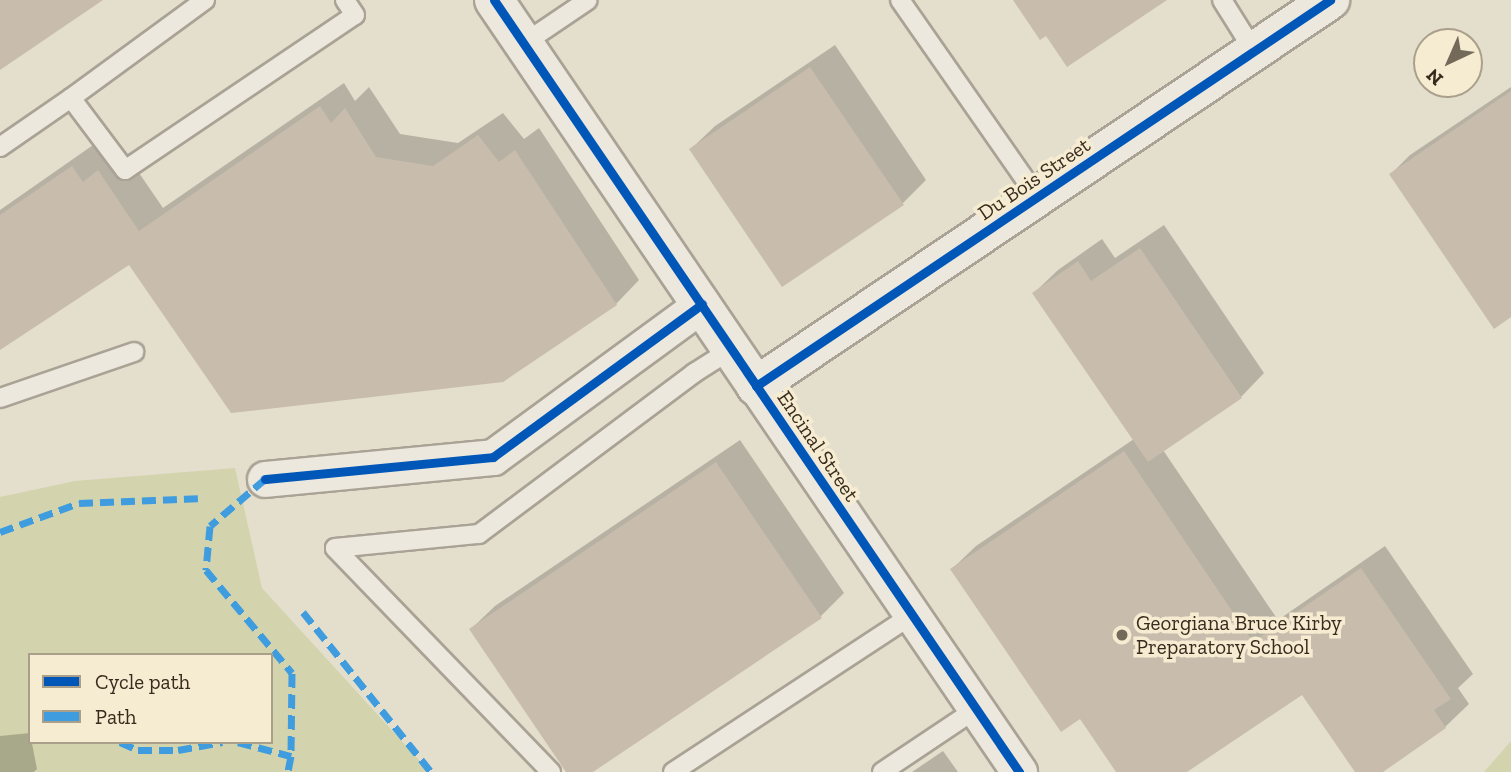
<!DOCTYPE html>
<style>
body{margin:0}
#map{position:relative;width:1511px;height:772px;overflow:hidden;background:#e4decc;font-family:"Zilla Slab",serif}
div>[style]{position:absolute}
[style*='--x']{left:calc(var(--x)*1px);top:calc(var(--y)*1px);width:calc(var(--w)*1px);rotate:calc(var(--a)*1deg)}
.green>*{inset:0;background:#d3d4ae}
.shadow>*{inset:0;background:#0003}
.building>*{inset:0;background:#c8bcad}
.roads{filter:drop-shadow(2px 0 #a9a295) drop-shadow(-2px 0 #a9a295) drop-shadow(0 2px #a9a295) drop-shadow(0 -2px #a9a295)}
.lane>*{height:18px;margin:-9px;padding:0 9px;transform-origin:9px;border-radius:9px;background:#ece8de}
.street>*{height:35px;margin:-17.5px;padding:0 17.5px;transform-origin:17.5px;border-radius:17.5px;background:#ece8de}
.secondary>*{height:38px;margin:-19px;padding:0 19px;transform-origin:19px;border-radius:19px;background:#ece8de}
.quiet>*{height:7px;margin-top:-3.5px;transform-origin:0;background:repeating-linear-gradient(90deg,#3e9cdf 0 14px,transparent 0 21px)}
.cycleway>*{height:9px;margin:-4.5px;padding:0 4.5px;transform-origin:4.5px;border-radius:4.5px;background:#0057b8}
.dots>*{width:19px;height:19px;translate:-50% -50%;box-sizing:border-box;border:4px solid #f6ecd2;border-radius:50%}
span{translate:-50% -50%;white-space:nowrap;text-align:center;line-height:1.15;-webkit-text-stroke:7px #f6ecd2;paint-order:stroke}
.street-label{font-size:21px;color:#382b1d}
.poi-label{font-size:21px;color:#382b1d}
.left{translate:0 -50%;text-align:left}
.legend{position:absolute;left:28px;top:653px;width:245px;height:91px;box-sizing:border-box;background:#f6ecd2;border:2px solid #aa9f8a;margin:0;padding:9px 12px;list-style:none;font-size:21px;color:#382b1d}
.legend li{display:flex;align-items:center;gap:14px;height:35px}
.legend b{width:35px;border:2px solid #aa9f8a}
.north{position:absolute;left:1413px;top:28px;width:70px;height:70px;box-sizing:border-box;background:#f6ecd2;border:2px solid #aa9f8a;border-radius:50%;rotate:224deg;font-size:19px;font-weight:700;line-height:28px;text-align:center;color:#382b1d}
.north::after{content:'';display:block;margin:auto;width:24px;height:32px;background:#746a5a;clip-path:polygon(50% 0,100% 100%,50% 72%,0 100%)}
</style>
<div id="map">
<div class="green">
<div style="clip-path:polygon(evenodd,235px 468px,262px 588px,430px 772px,0 772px,0 497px,75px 481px,235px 468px,30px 655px,271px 655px,271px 742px,30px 742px,30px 655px)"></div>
<div style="clip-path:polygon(1511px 741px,1511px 772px,1484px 772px)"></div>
</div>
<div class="shadow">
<div style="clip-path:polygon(835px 45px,926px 180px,902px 204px,691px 149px,715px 126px)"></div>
<div style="clip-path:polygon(344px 83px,355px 101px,369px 87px,400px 134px,458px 143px,503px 113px,524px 139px,539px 128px,639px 280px,616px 304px,130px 262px,0 348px,0 210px,96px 143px,107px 159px,122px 148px,163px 208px)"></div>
<div style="clip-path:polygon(1511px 87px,1511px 315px,1391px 174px,1410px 155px)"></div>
<div style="clip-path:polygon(1164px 225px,1264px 373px,1241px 397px,1163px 450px,1278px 620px,1385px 546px,1473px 674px,1458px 688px,1469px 704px,1445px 727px,1380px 772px,1358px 772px,1302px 692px,1184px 772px,1118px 772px,1080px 717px,952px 569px,976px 546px,1134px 439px,1034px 293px,1058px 270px,1102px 239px,1115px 258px)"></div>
<div style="clip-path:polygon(740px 440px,844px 593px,821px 616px,590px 772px,568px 772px,471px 629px,495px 606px)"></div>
<div style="clip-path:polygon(30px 733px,37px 769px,34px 772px,0 772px,0 736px)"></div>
<div style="clip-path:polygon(943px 751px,958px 772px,912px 772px)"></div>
</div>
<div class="building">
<div style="clip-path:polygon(0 0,103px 0,0 70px)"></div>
<div style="clip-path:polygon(1013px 0,1167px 0,1067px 67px,1046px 36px,1040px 40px)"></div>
<div style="clip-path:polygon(810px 67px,904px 205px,782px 287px,689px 149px)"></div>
<div style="clip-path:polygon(1511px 91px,1511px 317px,1494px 329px,1389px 174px)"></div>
<div style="clip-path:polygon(320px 106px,331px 123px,345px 108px,376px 157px,433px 166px,478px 135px,499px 162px,515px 150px,617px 305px,503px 382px,231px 413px,129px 265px,0 350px,0 215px,72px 166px,83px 182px,98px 170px,139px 231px)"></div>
<div style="clip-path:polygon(1140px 248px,1242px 398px,1148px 462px,1032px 293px,1078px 261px,1091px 281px)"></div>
<div style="clip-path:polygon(1124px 451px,1253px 642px,1361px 568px,1451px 699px,1434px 710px,1446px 728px,1383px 772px,1355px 772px,1302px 695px,1187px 772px,1116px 772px,1080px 719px,1061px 732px,950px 569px)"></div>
<div style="clip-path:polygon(716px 462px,822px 618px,593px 772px,566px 772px,469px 629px)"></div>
</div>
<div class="roads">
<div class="lane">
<div style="--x:205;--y:0;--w:166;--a:143.8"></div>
<div style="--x:71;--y:98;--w:90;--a:53.1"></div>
<div style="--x:125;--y:170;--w:277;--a:-34"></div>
<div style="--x:355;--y:15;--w:18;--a:-124"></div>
<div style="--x:900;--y:0;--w:241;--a:55.1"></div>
<div style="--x:1222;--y:0;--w:60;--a:57.9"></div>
<div style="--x:523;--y:44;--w:78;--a:-34.1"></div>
<div style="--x:0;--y:147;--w:86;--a:-34.6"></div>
<div style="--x:0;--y:398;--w:142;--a:-18.9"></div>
<div style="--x:551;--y:772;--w:311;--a:-134"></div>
<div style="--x:335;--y:548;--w:145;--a:-5.6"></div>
<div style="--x:479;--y:534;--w:269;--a:-36.8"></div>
<div style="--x:694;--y:373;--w:45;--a:-32.3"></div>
<div style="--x:673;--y:772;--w:286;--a:-33.3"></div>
<div style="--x:882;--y:772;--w:113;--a:-33.8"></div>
</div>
<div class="street">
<div style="--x:756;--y:386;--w:467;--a:55.7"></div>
<div style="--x:265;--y:479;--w:229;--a:-5.5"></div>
<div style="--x:493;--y:457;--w:259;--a:-36.2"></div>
</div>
<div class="secondary">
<div style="--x:494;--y:0;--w:467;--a:55.8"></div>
<div style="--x:756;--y:386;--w:692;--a:-33.92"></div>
</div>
</div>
<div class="quiet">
<div style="--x:265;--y:479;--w:72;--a:139.5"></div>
<div style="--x:210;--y:526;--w:44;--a:95.2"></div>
<div style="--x:206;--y:570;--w:134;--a:50.1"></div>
<div style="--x:292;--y:673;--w:83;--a:90.7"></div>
<div style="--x:291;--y:756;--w:16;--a:101"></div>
<div style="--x:0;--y:532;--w:84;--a:-20.2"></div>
<div style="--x:79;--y:503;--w:125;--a:-2.3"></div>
<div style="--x:303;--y:612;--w:205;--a:51.3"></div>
<div style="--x:120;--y:742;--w:20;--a:24"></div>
<div style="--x:138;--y:750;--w:40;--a:0"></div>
<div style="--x:178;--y:750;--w:45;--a:-10.3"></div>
<div style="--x:238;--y:742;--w:55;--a:14.8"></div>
</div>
<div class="cycleway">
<div style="--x:494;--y:0;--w:934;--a:55.78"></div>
<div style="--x:756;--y:386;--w:692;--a:-33.92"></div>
<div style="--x:265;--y:479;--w:229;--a:-5.5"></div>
<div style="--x:493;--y:457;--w:259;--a:-36.2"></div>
</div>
<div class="dots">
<div style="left:1122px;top:635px;background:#746a5a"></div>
</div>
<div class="street-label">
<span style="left:1034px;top:179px;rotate:-34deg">Du Bois Street</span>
<span style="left:818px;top:446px;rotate:56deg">Encinal Street</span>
</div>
<div class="poi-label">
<span class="left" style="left:1136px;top:635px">Georgiana Bruce Kirby<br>Preparatory School</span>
</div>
<ul class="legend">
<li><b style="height:9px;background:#0057b8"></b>Cycle path</li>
<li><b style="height:9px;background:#3e9cdf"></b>Path</li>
</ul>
<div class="north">N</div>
</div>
